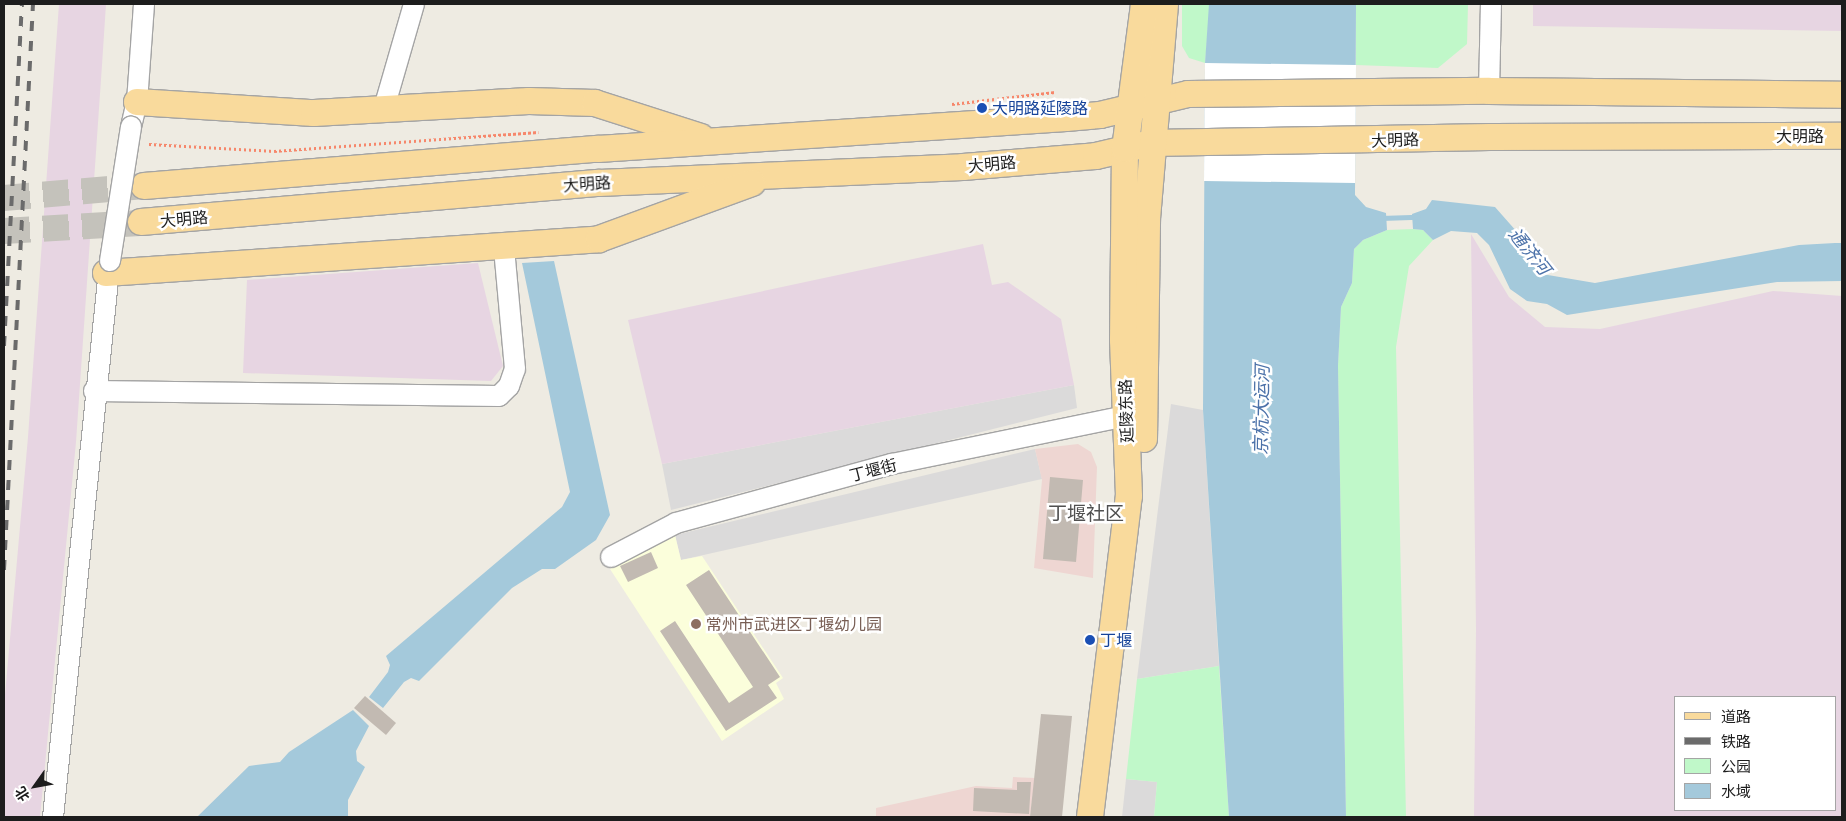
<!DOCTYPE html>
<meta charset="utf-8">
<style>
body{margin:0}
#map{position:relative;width:1846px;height:821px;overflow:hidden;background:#eeebe2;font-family:"Golos Text","Noto Sans SC",sans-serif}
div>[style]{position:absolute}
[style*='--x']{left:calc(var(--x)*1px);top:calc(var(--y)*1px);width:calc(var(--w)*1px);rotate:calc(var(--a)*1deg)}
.residential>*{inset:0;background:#dbdada}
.commercial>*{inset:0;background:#eed6d2}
.industrial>*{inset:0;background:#e7d5e2}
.education>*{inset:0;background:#fbfedb}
.park>*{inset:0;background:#c0f8c9}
.water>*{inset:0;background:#a4c9db}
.pier>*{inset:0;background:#fff}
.stream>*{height:4.5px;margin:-2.25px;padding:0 2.25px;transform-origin:2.25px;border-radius:2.25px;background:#a4c9db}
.building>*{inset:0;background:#c2bab2}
.major-tunnel>*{height:26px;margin-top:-13px;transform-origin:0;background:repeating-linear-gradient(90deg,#c4c2bb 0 26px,transparent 0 39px)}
.path>*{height:2.5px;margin-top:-1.25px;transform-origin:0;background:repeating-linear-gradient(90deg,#f6876b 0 2.5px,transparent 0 5px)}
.roads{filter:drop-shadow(1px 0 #a4a4a4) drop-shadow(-1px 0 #a4a4a4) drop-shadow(0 1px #a4a4a4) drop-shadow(0 -1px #a4a4a4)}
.minor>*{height:20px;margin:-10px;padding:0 10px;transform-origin:10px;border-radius:10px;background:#fff}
.major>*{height:26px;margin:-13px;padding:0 13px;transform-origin:13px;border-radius:13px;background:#f9da9c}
.rail>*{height:4px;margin-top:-2px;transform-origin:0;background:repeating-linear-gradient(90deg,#6b6b6b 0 10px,transparent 0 20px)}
.bridges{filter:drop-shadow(1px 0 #a4a4a4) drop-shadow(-1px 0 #a4a4a4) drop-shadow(0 1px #a4a4a4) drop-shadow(0 -1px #a4a4a4)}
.minor-bridge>*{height:20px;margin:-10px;padding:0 10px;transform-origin:10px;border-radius:10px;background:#fff}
.dots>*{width:14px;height:14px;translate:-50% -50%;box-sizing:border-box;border:2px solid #fff;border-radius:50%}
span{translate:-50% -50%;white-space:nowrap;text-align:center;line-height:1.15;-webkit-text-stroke:5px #fff;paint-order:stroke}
.transit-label{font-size:16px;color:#164399}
.left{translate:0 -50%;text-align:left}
.street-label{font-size:16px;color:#1d1d1d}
.education-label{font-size:16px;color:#785e54}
.water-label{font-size:18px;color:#4c72a9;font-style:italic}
.quarter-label{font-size:19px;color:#505050}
.frame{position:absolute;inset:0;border:5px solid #1d1d1d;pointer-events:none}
.legend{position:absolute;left:1674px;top:696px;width:162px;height:115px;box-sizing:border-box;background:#fff;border:1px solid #a5a5a5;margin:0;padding:6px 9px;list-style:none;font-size:15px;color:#1d1d1d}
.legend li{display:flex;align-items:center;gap:10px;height:25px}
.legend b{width:25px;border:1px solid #a5a5a5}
.north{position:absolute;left:10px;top:761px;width:50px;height:50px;-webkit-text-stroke:4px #fff;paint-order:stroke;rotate:238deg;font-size:14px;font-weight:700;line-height:20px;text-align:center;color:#1d1d1d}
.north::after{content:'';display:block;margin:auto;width:18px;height:22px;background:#1d1d1d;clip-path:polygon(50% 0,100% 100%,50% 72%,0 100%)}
</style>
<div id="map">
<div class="residential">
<div style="clip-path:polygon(1074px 385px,1077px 408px,671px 510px,662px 464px)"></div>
<div style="clip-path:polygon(1171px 404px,1203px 410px,1219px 666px,1137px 679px)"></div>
<div style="clip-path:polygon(1035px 449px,1042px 479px,681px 560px,675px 535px)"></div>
<div style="clip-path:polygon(1126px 779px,1157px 782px,1154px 817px,1122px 817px)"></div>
</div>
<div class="commercial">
<div style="clip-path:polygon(1078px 444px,1091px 452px,1097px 467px,1093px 578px,1034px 568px,1042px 480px,1035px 449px)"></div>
<div style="clip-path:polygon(1013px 777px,1035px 778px,1030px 817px,876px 817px,876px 808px,976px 786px,1012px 788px)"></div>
</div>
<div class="industrial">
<div style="clip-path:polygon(59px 4px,106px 4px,102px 65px,76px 442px,40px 817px,4px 817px,4px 706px,28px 437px)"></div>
<div style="clip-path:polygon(1533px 4px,1842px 4px,1842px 31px,1533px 26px)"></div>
<div style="clip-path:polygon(evenodd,1471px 234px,1509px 297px,1545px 327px,1600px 329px,1773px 291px,1842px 296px,1842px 817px,1474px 817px,1476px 629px,1471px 234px,1835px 697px,1835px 810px,1675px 810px,1675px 697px,1835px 697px)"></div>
<div style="clip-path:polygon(983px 244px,992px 285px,1008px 282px,1061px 319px,1074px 385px,662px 464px,628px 320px)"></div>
<div style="clip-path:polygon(478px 263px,503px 366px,491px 381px,243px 373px,247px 280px)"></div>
</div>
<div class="education">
<div style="clip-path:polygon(675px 535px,681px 560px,702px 556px,783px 678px,776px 683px,784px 699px,722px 741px,610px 569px)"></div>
</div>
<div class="park">
<div style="clip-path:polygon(1182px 4px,1210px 4px,1205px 63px,1189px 58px,1182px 46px)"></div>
<div style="clip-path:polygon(1356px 4px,1468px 4px,1467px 44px,1438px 68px,1356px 65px)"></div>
<div style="clip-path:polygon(1413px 229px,1423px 230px,1433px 240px,1409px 266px,1396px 347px,1406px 817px,1346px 817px,1338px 366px,1341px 307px,1352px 283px,1354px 249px,1363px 240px,1387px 230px)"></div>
<div style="clip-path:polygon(1219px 666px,1229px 817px,1154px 817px,1157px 782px,1126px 779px,1137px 679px)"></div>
</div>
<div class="water">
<div style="clip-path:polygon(1209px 4px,1356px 4px,1355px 195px,1366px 207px,1386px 213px,1387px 230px,1363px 240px,1354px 249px,1352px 283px,1341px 307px,1338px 366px,1346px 817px,1229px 817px,1203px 410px,1205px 63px)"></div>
<div style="clip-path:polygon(1432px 200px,1495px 207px,1525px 241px,1532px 260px,1542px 274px,1595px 283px,1799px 245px,1835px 243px,1842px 243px,1842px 281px,1777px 282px,1567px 315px,1547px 304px,1527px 301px,1510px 289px,1489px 245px,1477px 233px,1451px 231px,1433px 240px,1423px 230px,1413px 229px,1412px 214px,1426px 209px)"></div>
<div style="clip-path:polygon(554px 261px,610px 515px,596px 540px,555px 569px,542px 569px,512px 588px,419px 681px,411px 678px,404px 682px,383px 708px,369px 697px,388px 672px,390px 665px,386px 656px,562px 507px,570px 492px,522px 263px)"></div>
<div style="clip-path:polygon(353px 710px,369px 726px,356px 751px,357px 761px,365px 767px,348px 800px,348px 817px,197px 817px,249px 766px,280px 762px,289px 752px)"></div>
</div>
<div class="pier">
<div style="clip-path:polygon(1205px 63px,1356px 65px,1355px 183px,1204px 181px)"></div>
</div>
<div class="stream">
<div style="--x:1381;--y:218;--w:37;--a:-2"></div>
</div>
<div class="building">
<div style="clip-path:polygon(1050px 477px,1083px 480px,1076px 562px,1043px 559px)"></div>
<div style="clip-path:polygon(651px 552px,658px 568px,628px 582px,620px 566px)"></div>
<div style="clip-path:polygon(709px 570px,780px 677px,768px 685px,777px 698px,726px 731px,660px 631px,675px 621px,729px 703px,753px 687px,686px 585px)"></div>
<div style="clip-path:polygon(365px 696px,396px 723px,386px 735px,354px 708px)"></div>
<div style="clip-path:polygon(1041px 714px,1072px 716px,1062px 817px,1030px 817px)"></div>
<div style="clip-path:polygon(1017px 782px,1031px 782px,1029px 814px,973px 811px,974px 788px,1017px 790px)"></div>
</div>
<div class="major-tunnel">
<div style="--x:4;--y:198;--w:141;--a:-4.9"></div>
<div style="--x:4;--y:231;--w:136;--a:-3.4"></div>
</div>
<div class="path">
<div style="--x:952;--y:104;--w:104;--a:-6.6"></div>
<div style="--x:149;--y:144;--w:125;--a:3.2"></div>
<div style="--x:274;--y:151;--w:265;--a:-4.1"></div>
</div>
<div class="roads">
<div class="minor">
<div style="--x:1489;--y:91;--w:87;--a:-88.7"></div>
<div style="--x:384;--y:108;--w:108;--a:-73.9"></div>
<div style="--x:131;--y:127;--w:26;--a:-77"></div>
<div style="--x:137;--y:102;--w:98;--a:-85.9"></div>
<div style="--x:94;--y:391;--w:405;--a:0.7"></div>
<div style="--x:499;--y:396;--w:14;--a:-45"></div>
<div style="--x:509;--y:386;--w:18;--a:-71"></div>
<div style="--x:515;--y:369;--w:122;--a:-95.2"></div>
<div style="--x:611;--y:557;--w:73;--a:-27.6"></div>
<div style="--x:676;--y:523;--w:224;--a:-15.3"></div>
<div style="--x:892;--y:464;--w:253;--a:-11.6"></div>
<div style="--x:53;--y:817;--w:559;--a:-84.15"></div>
</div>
<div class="major">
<div style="--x:137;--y:102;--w:177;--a:3.6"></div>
<div style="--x:314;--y:113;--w:215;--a:-3.2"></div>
<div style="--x:529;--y:101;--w:66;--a:1.7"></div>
<div style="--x:595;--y:103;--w:111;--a:17.8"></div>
<div style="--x:144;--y:186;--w:456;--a:-4.7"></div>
<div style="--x:598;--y:149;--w:469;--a:-3.8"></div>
<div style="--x:1066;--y:118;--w:34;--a:-5"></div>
<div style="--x:1100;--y:115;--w:90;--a:-13.4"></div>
<div style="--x:1188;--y:94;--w:301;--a:-0.6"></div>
<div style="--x:1489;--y:91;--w:353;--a:0.6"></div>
<div style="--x:141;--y:222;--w:460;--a:-4.9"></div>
<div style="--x:599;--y:183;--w:364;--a:-2.5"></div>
<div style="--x:963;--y:167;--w:133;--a:-4.7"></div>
<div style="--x:1096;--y:156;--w:57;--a:-13.3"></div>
<div style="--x:1151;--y:143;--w:339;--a:-1"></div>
<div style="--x:1490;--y:137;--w:352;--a:-0.2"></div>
<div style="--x:106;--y:273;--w:494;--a:-3.9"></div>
<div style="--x:599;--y:239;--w:163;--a:-20.1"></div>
<div style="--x:1144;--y:439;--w:220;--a:-89.2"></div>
<div style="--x:1147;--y:219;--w:216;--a:-85.2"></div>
<div style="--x:1090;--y:817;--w:323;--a:-83.1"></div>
<div style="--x:1129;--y:496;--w:156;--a:-92.2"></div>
<div style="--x:1123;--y:340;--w:191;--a:-89.4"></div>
<div style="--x:1125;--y:149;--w:146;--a:-82.5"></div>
</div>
</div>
<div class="rail">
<div style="--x:4;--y:346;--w:342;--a:-87"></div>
<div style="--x:4;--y:570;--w:567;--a:-87.07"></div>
</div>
<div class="bridges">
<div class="minor-bridge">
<div style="--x:110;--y:261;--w:136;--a:-81.1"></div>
</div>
</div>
<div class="dots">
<div style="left:982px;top:108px;background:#1a4fb4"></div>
<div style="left:696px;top:624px;background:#8d6e63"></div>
<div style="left:1090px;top:640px;background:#1a4fb4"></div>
</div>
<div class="transit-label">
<span class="left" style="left:992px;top:108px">大明路延陵路</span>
<span class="left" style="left:1100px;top:640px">丁堰</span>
</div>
<div class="street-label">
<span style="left:1800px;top:136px">大明路</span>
<span style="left:1395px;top:140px;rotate:-2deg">大明路</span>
<span style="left:992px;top:164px;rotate:-5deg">大明路</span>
<span style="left:587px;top:184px;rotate:-4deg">大明路</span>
<span style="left:184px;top:219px;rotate:-5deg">大明路</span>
<span style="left:1126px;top:411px;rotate:-92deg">延陵东路</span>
<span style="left:873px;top:470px;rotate:-14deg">丁堰街</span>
</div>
<div class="education-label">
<span class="left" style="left:706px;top:624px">常州市武进区丁堰幼儿园</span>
</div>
<div class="water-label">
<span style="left:1530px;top:251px;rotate:51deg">通济河</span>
<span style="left:1261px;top:410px;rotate:-89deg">京杭大运河</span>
</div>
<div class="quarter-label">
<span style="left:1086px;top:513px">丁堰社区</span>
</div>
<div class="frame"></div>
<ul class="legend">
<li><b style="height:6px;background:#f9da9c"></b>道路</li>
<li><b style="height:6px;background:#6b6b6b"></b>铁路</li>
<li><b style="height:14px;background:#c0f8c9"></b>公园</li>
<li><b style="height:14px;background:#a4c9db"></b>水域</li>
</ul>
<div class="north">北</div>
</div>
